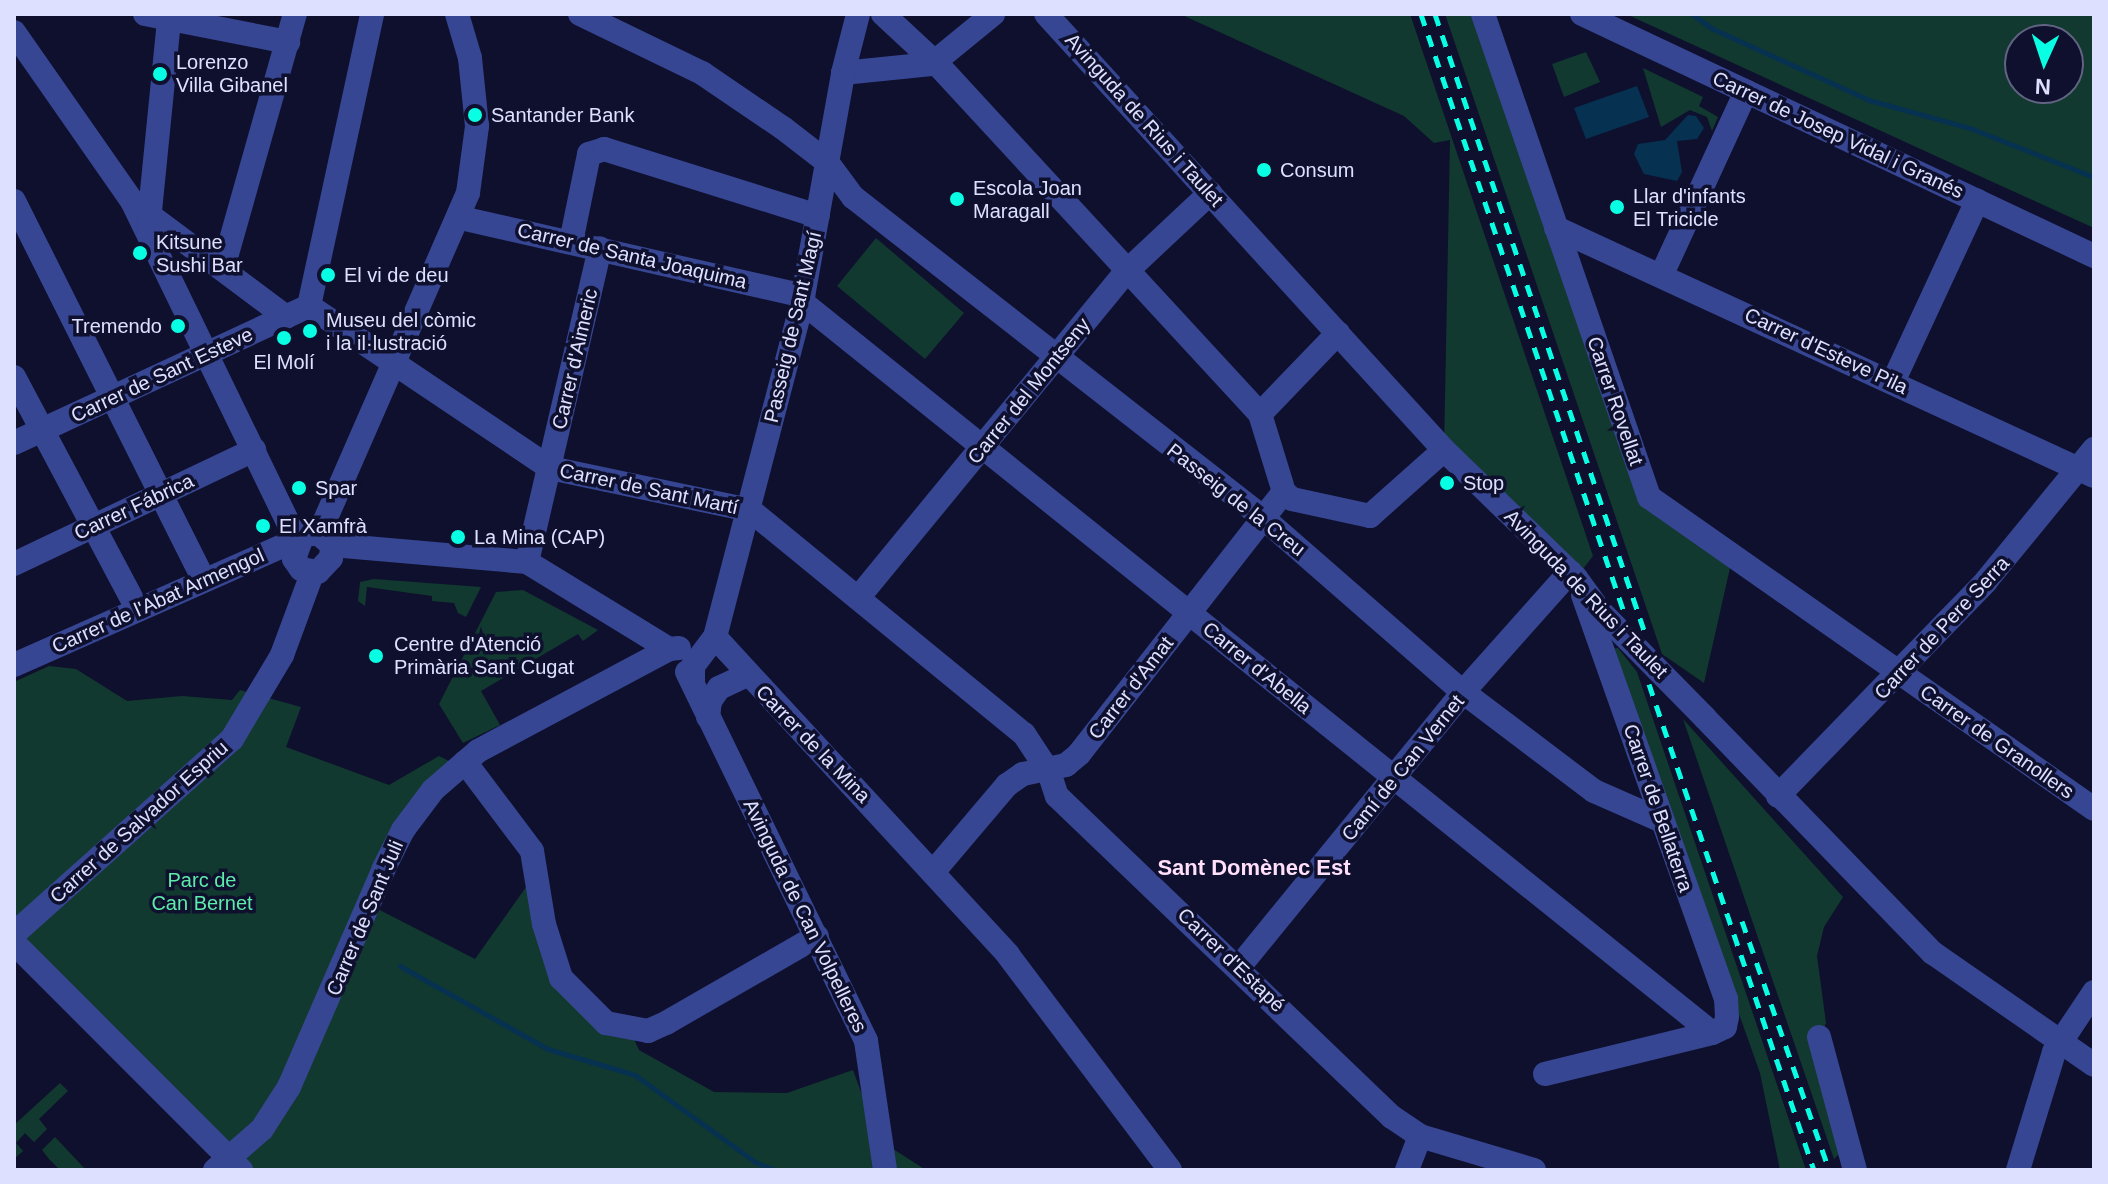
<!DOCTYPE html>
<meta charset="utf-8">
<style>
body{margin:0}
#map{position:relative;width:2108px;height:1184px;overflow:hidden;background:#0f102e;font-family:Arial,sans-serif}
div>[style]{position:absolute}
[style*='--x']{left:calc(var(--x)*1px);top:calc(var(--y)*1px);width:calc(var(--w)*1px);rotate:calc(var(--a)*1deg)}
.green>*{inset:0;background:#11392f}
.water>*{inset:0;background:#063151}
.stream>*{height:5px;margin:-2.5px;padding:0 2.5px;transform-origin:2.5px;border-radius:2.5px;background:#063151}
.minor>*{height:24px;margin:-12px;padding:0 12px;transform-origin:12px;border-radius:12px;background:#364692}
.rail>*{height:5px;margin-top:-2.5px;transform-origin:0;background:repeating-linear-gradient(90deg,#09ffe3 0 12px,transparent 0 22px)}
.minor-bridge>*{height:24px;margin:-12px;padding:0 12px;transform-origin:12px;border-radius:12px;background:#364692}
.dots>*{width:22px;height:22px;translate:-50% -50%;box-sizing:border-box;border:4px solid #0f102e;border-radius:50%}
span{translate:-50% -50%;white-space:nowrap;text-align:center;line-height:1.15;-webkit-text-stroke:7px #0f102e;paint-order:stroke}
.poi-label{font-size:20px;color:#dde0ff}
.left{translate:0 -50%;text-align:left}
.right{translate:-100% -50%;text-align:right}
.street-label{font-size:20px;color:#dde0ff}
.park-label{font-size:20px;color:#5ceca9}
.neighbourhood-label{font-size:22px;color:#ffdffa;font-weight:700}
.frame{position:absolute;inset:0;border:16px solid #dde0ff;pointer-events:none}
.north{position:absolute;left:2004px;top:24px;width:80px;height:80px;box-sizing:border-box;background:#0f102e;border:2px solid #616382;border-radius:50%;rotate:183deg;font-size:22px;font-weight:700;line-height:32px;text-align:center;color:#dde0ff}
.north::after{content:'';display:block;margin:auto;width:28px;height:36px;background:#09ffe3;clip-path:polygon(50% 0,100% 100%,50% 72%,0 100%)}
</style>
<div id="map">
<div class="green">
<div style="clip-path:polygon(1180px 14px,1410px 14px,1593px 556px,1576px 578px,1444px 450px,1450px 140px,1434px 143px,1404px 116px)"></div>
<div style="clip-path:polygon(1445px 14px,1477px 14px,1644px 505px,1730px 568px,1704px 683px,1662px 654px)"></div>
<div style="clip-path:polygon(evenodd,1626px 14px,2094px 14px,2094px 228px,1962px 168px,1626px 14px,2020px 40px,2068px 40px,2068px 88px,2020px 88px,2020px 40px)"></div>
<div style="clip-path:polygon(1586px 52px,1600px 82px,1564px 97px,1552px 64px)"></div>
<div style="clip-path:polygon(1643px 68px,1703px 97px,1699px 106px,1718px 117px,1712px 131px,1707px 117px,1690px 110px,1661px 127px)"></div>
<div style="clip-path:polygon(876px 238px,964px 313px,925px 359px,837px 286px)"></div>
<div style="clip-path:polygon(374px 579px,481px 587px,466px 617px,458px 613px,454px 603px,432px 601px,432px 596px,367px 587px,365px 606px,358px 601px,360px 582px)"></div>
<div style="clip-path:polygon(523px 590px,598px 630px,583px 641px,578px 634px,481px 691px,500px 725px,463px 743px,439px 704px,496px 592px)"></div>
<div style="clip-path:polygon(1618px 648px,1637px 672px,1806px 1170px,1780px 1170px,1760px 1073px,1609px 649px)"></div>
<div style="clip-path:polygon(49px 666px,76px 669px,127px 701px,182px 696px,232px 700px,240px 690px,301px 707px,286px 747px,389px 785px,439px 756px,459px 766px,434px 790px,370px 905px,475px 959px,536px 873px,559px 976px,634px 1039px,639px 1050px,714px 1092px,787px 1093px,853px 1070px,868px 1111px,890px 1147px,926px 1170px,246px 1170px,14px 946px,14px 682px)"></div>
<div style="clip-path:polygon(1683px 719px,1843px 897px,1824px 927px,1817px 956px,1826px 1023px,1819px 1037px,1847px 1146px,1834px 1159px)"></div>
<div style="clip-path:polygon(60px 1083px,68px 1091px,39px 1119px,47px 1129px,34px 1142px,25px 1133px,16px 1143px,23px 1151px,14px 1159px,14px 1125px)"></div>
<div style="clip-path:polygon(55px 1137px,86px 1170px,60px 1170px,49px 1159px,42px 1150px)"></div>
</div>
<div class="water">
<div style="clip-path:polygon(1637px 86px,1649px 117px,1586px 139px,1574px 108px)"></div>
<div style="clip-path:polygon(1688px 115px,1696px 116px,1704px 128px,1697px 139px,1677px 141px,1682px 172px,1677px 181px,1644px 174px,1634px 154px,1638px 144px,1665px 140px)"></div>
</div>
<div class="stream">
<div style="--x:1692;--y:14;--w:24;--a:36"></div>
<div style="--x:1711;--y:28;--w:174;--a:24.5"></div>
<div style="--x:1869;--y:100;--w:105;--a:15.5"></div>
<div style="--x:1970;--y:128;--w:133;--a:21.6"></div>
<div style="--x:400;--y:966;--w:170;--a:29.3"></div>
<div style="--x:548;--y:1049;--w:91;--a:16.6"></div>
<div style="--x:635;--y:1075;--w:148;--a:35.9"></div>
<div style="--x:755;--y:1162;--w:22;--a:22"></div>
</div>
<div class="minor">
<div style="--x:145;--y:14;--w:146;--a:11.1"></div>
<div style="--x:580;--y:14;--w:136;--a:25.8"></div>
<div style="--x:702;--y:73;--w:98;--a:34.2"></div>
<div style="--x:783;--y:128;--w:56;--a:37.7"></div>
<div style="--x:827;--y:162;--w:44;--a:53.4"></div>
<div style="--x:853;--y:197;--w:518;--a:38.02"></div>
<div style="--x:1261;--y:516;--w:268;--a:41.1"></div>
<div style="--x:1463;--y:692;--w:164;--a:37.1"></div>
<div style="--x:1594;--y:791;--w:72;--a:23.7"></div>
<div style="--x:883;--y:14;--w:76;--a:42.9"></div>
<div style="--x:939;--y:66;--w:473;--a:47.3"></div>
<div style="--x:1046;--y:14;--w:590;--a:47.61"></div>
<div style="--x:1444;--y:450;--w:184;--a:44.1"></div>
<div style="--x:1576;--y:578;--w:39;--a:54"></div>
<div style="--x:1483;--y:14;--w:511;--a:71.03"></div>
<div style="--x:1649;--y:497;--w:543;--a:35.04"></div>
<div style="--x:1582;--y:14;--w:566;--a:25.3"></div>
<div style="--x:14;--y:32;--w:206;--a:55.1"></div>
<div style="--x:132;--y:201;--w:376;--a:64.1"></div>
<div style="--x:843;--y:73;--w:89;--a:-5.8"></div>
<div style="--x:932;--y:64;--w:79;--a:-39.3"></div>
<div style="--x:14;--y:201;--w:423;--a:63.4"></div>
<div style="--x:140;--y:208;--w:182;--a:36.7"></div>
<div style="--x:461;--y:218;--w:351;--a:12.8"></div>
<div style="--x:1556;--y:228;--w:592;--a:24.75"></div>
<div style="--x:148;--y:231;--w:213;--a:-84.3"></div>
<div style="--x:571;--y:242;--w:90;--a:-78.4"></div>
<div style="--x:589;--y:154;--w:16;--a:-18"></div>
<div style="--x:604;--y:149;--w:224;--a:17.4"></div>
<div style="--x:223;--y:268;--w:264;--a:-74.2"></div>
<div style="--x:1662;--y:274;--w:201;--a:-65.3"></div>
<div style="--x:802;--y:302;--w:1167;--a:38.77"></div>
<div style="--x:309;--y:306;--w:290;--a:33.9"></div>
<div style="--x:550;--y:468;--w:204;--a:11.9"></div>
<div style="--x:750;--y:510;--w:354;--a:39.3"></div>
<div style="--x:1024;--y:734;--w:45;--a:56.7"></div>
<div style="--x:1049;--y:772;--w:25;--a:72"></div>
<div style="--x:1057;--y:796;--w:464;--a:43.8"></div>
<div style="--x:1392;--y:1117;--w:34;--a:34"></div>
<div style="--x:1420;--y:1136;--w:119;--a:16.6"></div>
<div style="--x:309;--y:306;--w:299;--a:-77.8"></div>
<div style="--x:1338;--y:333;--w:112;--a:133.9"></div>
<div style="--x:1260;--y:414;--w:82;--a:72.9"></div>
<div style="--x:1284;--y:492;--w:11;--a:41"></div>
<div style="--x:1292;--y:499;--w:80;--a:12.3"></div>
<div style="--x:1370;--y:516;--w:99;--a:-41.7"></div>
<div style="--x:14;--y:377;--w:262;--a:62"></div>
<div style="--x:1893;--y:382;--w:200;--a:-65.1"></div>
<div style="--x:14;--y:443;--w:325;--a:-24.9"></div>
<div style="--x:319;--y:534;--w:372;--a:-66.4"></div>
<div style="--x:468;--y:193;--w:68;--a:-82.3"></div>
<div style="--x:477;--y:126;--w:68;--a:-95.9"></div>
<div style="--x:470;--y:58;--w:46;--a:-106.5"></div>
<div style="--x:332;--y:545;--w:196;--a:5"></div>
<div style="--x:527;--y:562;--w:167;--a:31.5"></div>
<div style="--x:669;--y:649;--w:10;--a:-6"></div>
<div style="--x:527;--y:562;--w:322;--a:-76.9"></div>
<div style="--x:14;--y:564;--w:266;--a:-25.4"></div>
<div style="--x:858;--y:598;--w:423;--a:-50.6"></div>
<div style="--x:1127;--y:271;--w:114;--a:-43.2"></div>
<div style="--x:715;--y:637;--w:432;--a:47.3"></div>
<div style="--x:1008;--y:955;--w:269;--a:53"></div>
<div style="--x:14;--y:665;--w:323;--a:-23.9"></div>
<div style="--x:309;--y:534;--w:10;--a:0"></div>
<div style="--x:319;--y:534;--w:17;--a:40"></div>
<div style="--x:332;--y:545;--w:13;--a:94"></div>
<div style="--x:331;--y:558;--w:19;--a:133"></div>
<div style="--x:318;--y:572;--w:17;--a:-170"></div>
<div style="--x:301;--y:569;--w:12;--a:-125"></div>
<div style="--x:294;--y:559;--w:23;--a:-70"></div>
<div style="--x:687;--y:672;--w:410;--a:64.1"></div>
<div style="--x:866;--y:1041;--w:130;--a:81.6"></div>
<div style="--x:693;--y:683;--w:17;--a:-90"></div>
<div style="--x:693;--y:666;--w:36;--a:-53"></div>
<div style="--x:715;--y:637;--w:346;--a:-75.4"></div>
<div style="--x:802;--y:302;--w:233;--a:-79.8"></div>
<div style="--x:843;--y:73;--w:61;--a:-75.7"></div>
<div style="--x:708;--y:717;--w:16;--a:-83"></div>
<div style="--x:710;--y:701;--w:16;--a:-55"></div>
<div style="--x:719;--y:688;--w:31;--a:-25"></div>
<div style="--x:1705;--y:718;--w:327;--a:45.9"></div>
<div style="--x:1933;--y:953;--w:196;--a:34.8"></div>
<div style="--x:465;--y:762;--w:111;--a:53"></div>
<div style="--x:532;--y:851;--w:74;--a:80.7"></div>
<div style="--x:544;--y:924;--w:57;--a:72.5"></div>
<div style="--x:561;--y:978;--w:64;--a:45"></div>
<div style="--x:606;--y:1023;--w:43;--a:10.8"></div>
<div style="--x:648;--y:1031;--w:20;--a:-24"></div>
<div style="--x:666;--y:1023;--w:174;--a:-29.9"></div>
<div style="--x:1778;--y:796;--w:299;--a:-45.9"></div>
<div style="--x:1986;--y:581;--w:171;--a:-50.7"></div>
<div style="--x:934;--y:871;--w:113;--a:-49.7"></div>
<div style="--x:1007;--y:785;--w:19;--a:-35"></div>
<div style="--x:1023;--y:774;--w:44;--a:-11.8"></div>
<div style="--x:1066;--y:765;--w:17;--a:-40"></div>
<div style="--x:1079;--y:754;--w:333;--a:-52"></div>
<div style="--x:16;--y:932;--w:290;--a:-41.8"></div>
<div style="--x:232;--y:739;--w:98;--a:-59.2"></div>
<div style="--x:282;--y:655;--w:86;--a:-69.7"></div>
<div style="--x:17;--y:946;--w:317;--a:45"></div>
<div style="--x:1239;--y:967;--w:355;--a:-50.8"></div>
<div style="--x:1463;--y:692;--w:161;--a:-48.3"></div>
<div style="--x:1819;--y:1037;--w:138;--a:74.9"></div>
<div style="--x:1545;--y:1074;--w:172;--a:-13.8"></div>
<div style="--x:1712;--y:1033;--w:14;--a:-25"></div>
<div style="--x:1725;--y:1027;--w:10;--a:-79"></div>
<div style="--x:1727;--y:1017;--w:18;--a:-93"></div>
<div style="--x:1726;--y:999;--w:428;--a:-109.5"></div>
<div style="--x:215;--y:1170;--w:62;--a:-41.1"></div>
<div style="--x:262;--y:1129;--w:50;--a:-57.3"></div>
<div style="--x:289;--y:1087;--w:239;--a:-66.5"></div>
<div style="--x:384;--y:868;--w:42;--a:-63.4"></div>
<div style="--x:403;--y:830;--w:50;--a:-53.1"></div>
<div style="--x:433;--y:790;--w:60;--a:-40.9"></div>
<div style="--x:478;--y:751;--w:217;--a:-28.1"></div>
<div style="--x:1407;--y:1170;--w:36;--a:-69"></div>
<div style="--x:2018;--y:1170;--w:123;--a:-73"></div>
<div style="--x:2054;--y:1052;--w:72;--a:-56.3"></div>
</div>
<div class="rail">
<div style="--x:1421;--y:14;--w:632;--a:71.25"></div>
<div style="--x:1435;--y:14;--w:654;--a:71.26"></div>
<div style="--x:1649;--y:684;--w:513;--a:71.25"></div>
<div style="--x:1742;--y:921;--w:264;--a:70.7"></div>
</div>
<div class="minor-bridge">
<div style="--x:1599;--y:610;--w:151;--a:45.5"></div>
</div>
<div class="dots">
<div style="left:160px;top:74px;background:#09ffe3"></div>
<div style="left:475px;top:115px;background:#09ffe3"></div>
<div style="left:1264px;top:170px;background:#09ffe3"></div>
<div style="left:957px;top:199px;background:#09ffe3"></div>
<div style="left:1617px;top:207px;background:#09ffe3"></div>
<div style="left:140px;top:253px;background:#09ffe3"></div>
<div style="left:328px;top:275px;background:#09ffe3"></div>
<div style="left:178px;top:326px;background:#09ffe3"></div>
<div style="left:310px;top:331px;background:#09ffe3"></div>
<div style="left:284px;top:338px;background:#09ffe3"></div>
<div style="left:1447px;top:483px;background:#09ffe3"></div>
<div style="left:299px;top:488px;background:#09ffe3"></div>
<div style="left:263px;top:526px;background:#09ffe3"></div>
<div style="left:458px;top:537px;background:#09ffe3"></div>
<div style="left:376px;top:656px;background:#09ffe3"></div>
</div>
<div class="poi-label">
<span class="left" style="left:176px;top:74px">Lorenzo<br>Villa Gibanel</span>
<span class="left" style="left:491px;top:115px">Santander Bank</span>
<span class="left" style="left:1280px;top:170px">Consum</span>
<span class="left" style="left:973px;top:200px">Escola Joan<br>Maragall</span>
<span class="left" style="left:1633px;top:208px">Llar d'infants<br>El Tricicle</span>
<span class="left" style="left:156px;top:254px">Kitsune<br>Sushi Bar</span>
<span class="left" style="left:344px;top:275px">El vi de deu</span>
<span class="left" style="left:326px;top:332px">Museu del còmic<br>i la il·lustració</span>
<span class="right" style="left:162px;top:326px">Tremendo</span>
<span style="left:284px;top:362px">El Molí</span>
<span class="left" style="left:1463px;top:483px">Stop</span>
<span class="left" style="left:315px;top:488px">Spar</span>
<span class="left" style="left:279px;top:526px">El Xamfrà</span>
<span class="left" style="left:474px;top:537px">La Mina (CAP)</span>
<span class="left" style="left:394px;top:656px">Centre d'Atenció<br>Primària Sant Cugat</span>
</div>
<div class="street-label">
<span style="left:1144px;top:120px;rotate:48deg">Avinguda de Rius i Taulet</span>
<span style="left:1838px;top:135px;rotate:25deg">Carrer de Josep Vidal i Granés</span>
<span style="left:632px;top:256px;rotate:13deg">Carrer de Santa Joaquima</span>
<span style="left:793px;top:327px;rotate:-77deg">Passeig de Sant Magí</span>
<span style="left:1826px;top:351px;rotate:25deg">Carrer d'Esteve Pila</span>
<span style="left:575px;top:359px;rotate:-77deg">Carrer d'Aimeric</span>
<span style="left:162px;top:375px;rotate:-25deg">Carrer de Sant Esteve</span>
<span style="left:1029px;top:391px;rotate:-51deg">Carrer del Montseny</span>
<span style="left:1615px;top:401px;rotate:71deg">Carrer Rovellat</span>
<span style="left:649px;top:489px;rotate:12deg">Carrer de Sant Martí</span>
<span style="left:1236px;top:500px;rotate:38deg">Passeig de la Creu</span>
<span style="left:134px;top:507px;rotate:-25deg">Carrer Fábrica</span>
<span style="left:1586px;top:594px;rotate:46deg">Avinguda de Rius i Taulet</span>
<span style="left:158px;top:601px;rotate:-24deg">Carrer de l'Abat Armengol</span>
<span style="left:1942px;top:628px;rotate:-47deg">Carrer de Pere Serra</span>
<span style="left:1257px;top:668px;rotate:39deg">Carrer d'Abella</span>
<span style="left:1131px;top:688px;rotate:-52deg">Carrer d'Amat</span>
<span style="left:1997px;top:742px;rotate:35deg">Carrer de Granollers</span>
<span style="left:813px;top:744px;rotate:46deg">Carrer de la Mina</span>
<span style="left:1403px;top:768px;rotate:-51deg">Camí de Can Vernet</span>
<span style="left:1658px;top:808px;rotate:71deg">Carrer de Bellaterra</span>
<span style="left:139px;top:822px;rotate:-42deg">Carrer de Salvador Espriu</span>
<span style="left:805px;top:916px;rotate:64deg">Avinguda de Can Volpelleres</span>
<span style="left:365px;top:918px;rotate:-67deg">Carrer de Sant Juli</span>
<span style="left:1231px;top:960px;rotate:44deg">Carrer d'Estapé</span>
</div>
<div class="park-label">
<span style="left:202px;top:892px">Parc de<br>Can Bernet</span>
</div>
<div class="neighbourhood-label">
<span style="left:1254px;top:868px">Sant Domènec Est</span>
</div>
<div class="frame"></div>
<div class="north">N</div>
</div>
